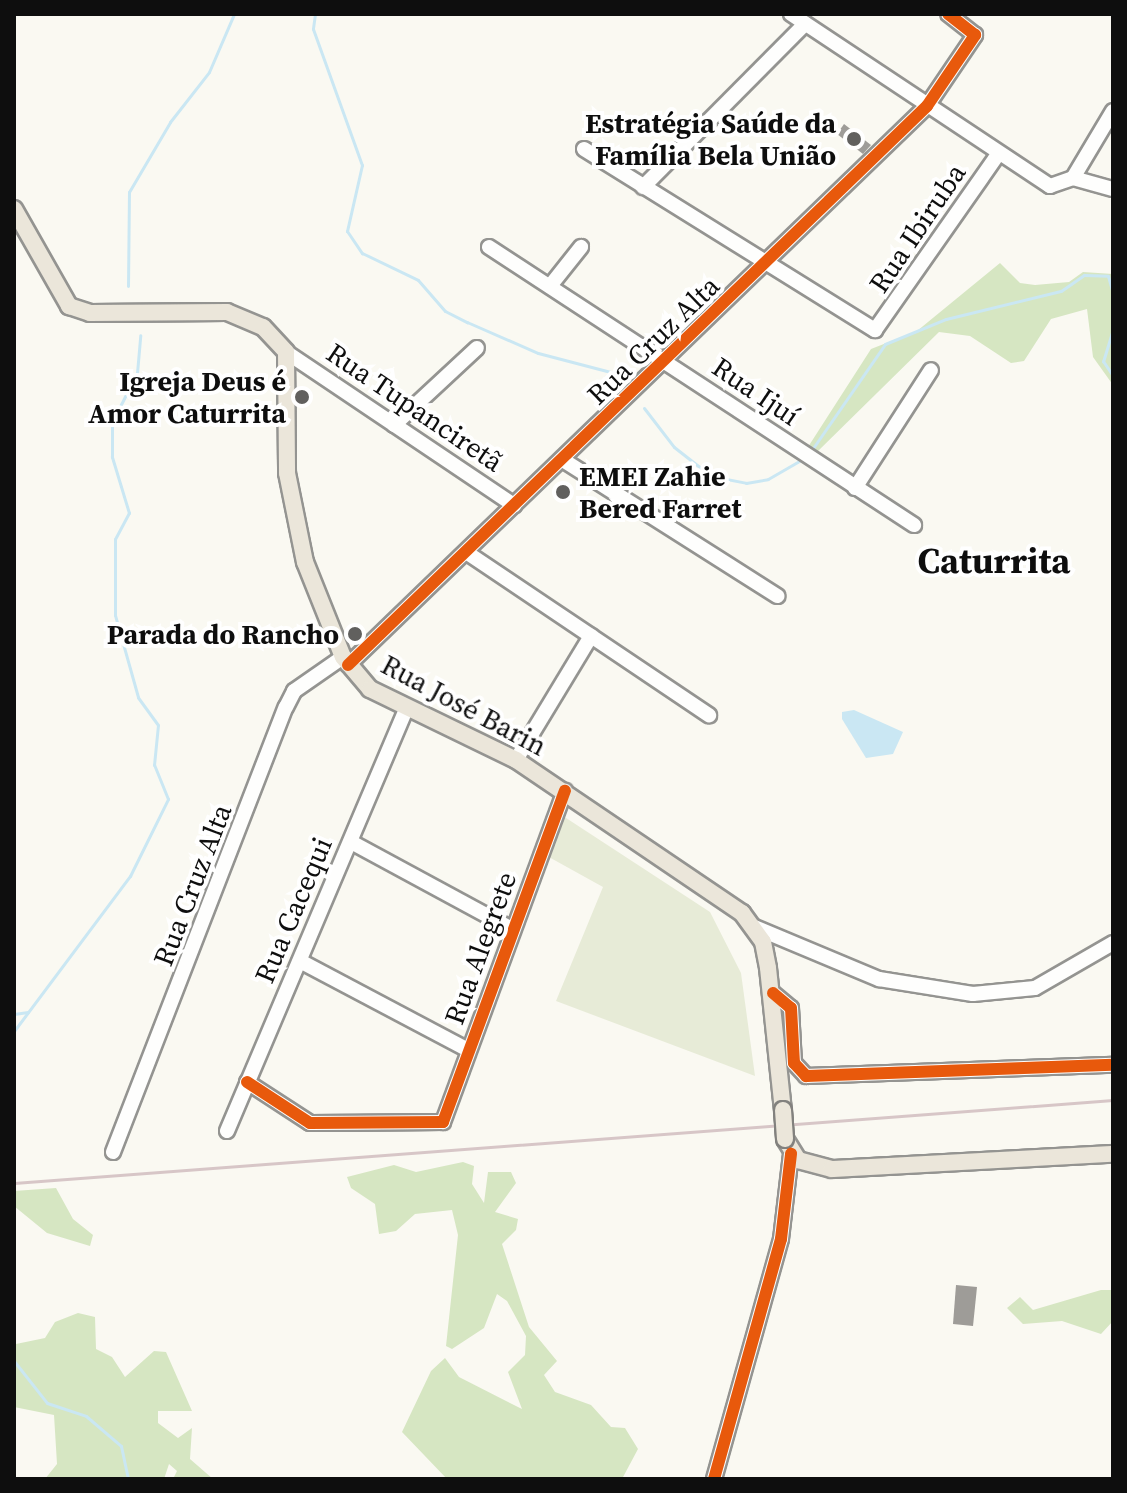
<!DOCTYPE html>
<meta charset="utf-8">
<style>
body{margin:0}
#map{position:relative;width:1127px;height:1493px;overflow:hidden;background:#faf9f2;font-family:"Source Serif 4",serif}
div>[style]{position:absolute}
[style*='--x']{left:calc(var(--x)*1px);top:calc(var(--y)*1px);width:calc(var(--w)*1px);rotate:calc(var(--a)*1deg)}
.forest>*{inset:0;background:#d6e6c2}
.cemetery>*{inset:0;background:#e7ebd7}
.water>*{inset:0;background:#cae7f3}
.stream>*{height:3px;margin:-1.5px;padding:0 1.5px;transform-origin:1.5px;border-radius:1.5px;background:#cae7f3}
.building>*{inset:0;background:#9e9c98}
.roads{filter:drop-shadow(2px 0 #949491) drop-shadow(-2px 0 #949491) drop-shadow(0 2px #949491) drop-shadow(0 -2px #949491)}
.minor>*{height:14px;margin:-7px;padding:0 7px;transform-origin:7px;border-radius:7px;background:#fefefd}
.major>*{height:16px;margin:-8px;padding:0 8px;transform-origin:8px;border-radius:8px;background:#ebe6da}
.rail>*{height:3px;margin:-1.5px;padding:0 1.5px;transform-origin:1.5px;border-radius:1.5px;background:#d7c6c7}
.bridges{filter:drop-shadow(2px 0 #82817e) drop-shadow(-2px 0 #82817e) drop-shadow(0 2px #82817e) drop-shadow(0 -2px #82817e)}
.major-bridge>*{height:16px;margin:-8px;padding:0 8px;transform-origin:8px;border-radius:8px;background:#ebe6da}
.cycleway>*{height:12px;margin:-6px;padding:0 6px;transform-origin:6px;border-radius:6px;background:#e8590c}
.dots>*{width:22px;height:22px;translate:-50% -50%;box-sizing:border-box;border:4px solid #fff;border-radius:50%}
span{translate:-50% -50%;white-space:nowrap;text-align:center;line-height:1.15;-webkit-text-stroke:8px #fff;paint-order:stroke}
.poi-label{font-size:28px;color:#0e0e0e;font-weight:700}
.right{translate:-100% -50%;text-align:right}
.left{translate:0 -50%;text-align:left}
.street-label{font-size:28px;color:#0e0e0e}
.district-label{font-size:36px;color:#0e0e0e;font-weight:700}
.frame{position:absolute;inset:0;border:16px solid #0e0e0e;pointer-events:none}
</style>
<div id="map">
<div class="forest">
<div style="clip-path:polygon(1000px 263px,1020px 283px,1035px 285px,1069px 282px,1083px 272px,1113px 274px,1113px 385px,1093px 357px,1087px 309px,1051px 319px,1024px 361px,1011px 363px,970px 336px,939px 332px,816px 453px,808px 447px,871px 349px,917px 331px)"></div>
<div style="clip-path:polygon(463px 1162px,474px 1166px,472px 1184px,484px 1203px,488px 1172px,511px 1172px,516px 1183px,495px 1212px,518px 1219px,516px 1230px,502px 1244px,529px 1327px,557px 1361px,544px 1375px,555px 1392px,591px 1405px,611px 1427px,625px 1428px,638px 1449px,622px 1479px,447px 1479px,402px 1432px,431px 1371px,445px 1358px,459px 1377px,522px 1409px,508px 1372px,525px 1355px,526px 1336px,507px 1301px,497px 1294px,484px 1328px,452px 1349px,446px 1346px,458px 1235px,452px 1210px,415px 1214px,396px 1231px,379px 1234px,375px 1204px,351px 1188px,347px 1177px,394px 1165px,416px 1172px)"></div>
<div style="clip-path:polygon(56px 1188px,73px 1219px,93px 1235px,90px 1246px,47px 1233px,14px 1206px,14px 1191px)"></div>
<div style="clip-path:polygon(1101px 1290px,1113px 1290px,1113px 1321px,1101px 1334px,1062px 1321px,1023px 1324px,1007px 1308px,1020px 1297px,1033px 1310px)"></div>
<div style="clip-path:polygon(78px 1313px,95px 1317px,96px 1349px,112px 1357px,125px 1377px,154px 1351px,166px 1352px,192px 1411px,158px 1411px,158px 1423px,178px 1438px,192px 1428px,190px 1459px,213px 1479px,173px 1479px,177px 1471px,169px 1464px,164px 1479px,45px 1479px,57px 1464px,54px 1415px,14px 1407px,16px 1344px,45px 1338px,55px 1322px)"></div>
</div>
<div class="cemetery">
<div style="clip-path:polygon(563px 816px,710px 912px,741px 973px,755px 1076px,556px 1001px,603px 887px,547px 856px)"></div>
</div>
<div class="water">
<div style="clip-path:polygon(854px 710px,903px 732px,893px 754px,866px 758px,842px 719px,842px 712px)"></div>
</div>
<div class="stream">
<div style="--x:315;--y:14;--w:15;--a:98"></div>
<div style="--x:313;--y:29;--w:145;--a:70.2"></div>
<div style="--x:362;--y:165;--w:68;--a:102.8"></div>
<div style="--x:347;--y:231;--w:27;--a:56"></div>
<div style="--x:362;--y:253;--w:62;--a:25.7"></div>
<div style="--x:418;--y:280;--w:41;--a:48.9"></div>
<div style="--x:445;--y:311;--w:25;--a:27"></div>
<div style="--x:467;--y:322;--w:77;--a:23.6"></div>
<div style="--x:538;--y:353;--w:79;--a:14.7"></div>
<div style="--x:128;--y:286;--w:94;--a:-89.4"></div>
<div style="--x:129;--y:192;--w:81;--a:-59.6"></div>
<div style="--x:170;--y:122;--w:63;--a:-52"></div>
<div style="--x:209;--y:72;--w:63;--a:-66.7"></div>
<div style="--x:1113;--y:329;--w:34;--a:107"></div>
<div style="--x:1103;--y:361;--w:18;--a:56"></div>
<div style="--x:644;--y:408;--w:49;--a:52.4"></div>
<div style="--x:674;--y:447;--w:47;--a:38.1"></div>
<div style="--x:711;--y:476;--w:36;--a:11"></div>
<div style="--x:746;--y:483;--w:22;--a:-10"></div>
<div style="--x:768;--y:479;--w:39;--a:-30"></div>
<div style="--x:811;--y:451;--w:130;--a:-55.3"></div>
<div style="--x:885;--y:344;--w:66;--a:-22.3"></div>
<div style="--x:946;--y:319;--w:118;--a:-13.7"></div>
<div style="--x:1061;--y:291;--w:28;--a:-35"></div>
<div style="--x:1084;--y:275;--w:24;--a:2"></div>
<div style="--x:1108;--y:276;--w:18;--a:74"></div>
<div style="--x:14;--y:1014;--w:14;--a:-8"></div>
<div style="--x:14;--y:1031;--w:194;--a:-53.2"></div>
<div style="--x:130;--y:876;--w:86;--a:-63.7"></div>
<div style="--x:168;--y:799;--w:37;--a:-112"></div>
<div style="--x:154;--y:765;--w:40;--a:-84.3"></div>
<div style="--x:158;--y:725;--w:34;--a:-126"></div>
<div style="--x:138;--y:697;--w:85;--a:-105.7"></div>
<div style="--x:115;--y:615;--w:76;--a:-90"></div>
<div style="--x:115;--y:539;--w:30;--a:-62"></div>
<div style="--x:129;--y:513;--w:59;--a:-106.9"></div>
<div style="--x:112;--y:457;--w:35;--a:-90"></div>
<div style="--x:112;--y:422;--w:55;--a:-63"></div>
<div style="--x:137;--y:373;--w:38;--a:-85"></div>
<div style="--x:14;--y:1361;--w:53;--a:51.8"></div>
<div style="--x:47;--y:1403;--w:41;--a:18.4"></div>
<div style="--x:86;--y:1416;--w:46;--a:40.6"></div>
<div style="--x:121;--y:1446;--w:34;--a:78"></div>
</div>
<div class="building">
<div style="clip-path:polygon(844px 124px,871px 145px,863px 154px,837px 134px)"></div>
<div style="clip-path:polygon(956px 1285px,977px 1287px,973px 1326px,953px 1324px)"></div>
</div>
<div class="roads">
<div class="minor">
<div style="--x:791;--y:14;--w:311;--a:33.6"></div>
<div style="--x:1050;--y:186;--w:24;--a:-19"></div>
<div style="--x:1073;--y:178;--w:78;--a:-59.2"></div>
<div style="--x:584;--y:149;--w:343;--a:31.9"></div>
<div style="--x:875;--y:330;--w:216;--a:-55"></div>
<div style="--x:1073;--y:178;--w:41;--a:15.4"></div>
<div style="--x:643;--y:187;--w:230;--a:-45.2"></div>
<div style="--x:489;--y:247;--w:508;--a:33.19"></div>
<div style="--x:550;--y:286;--w:50;--a:-51.5"></div>
<div style="--x:286;--y:352;--w:275;--a:33.9"></div>
<div style="--x:394;--y:425;--w:113;--a:-42.9"></div>
<div style="--x:563;--y:460;--w:254;--a:32.4"></div>
<div style="--x:855;--y:488;--w:140;--a:-57.2"></div>
<div style="--x:466;--y:552;--w:293;--a:33.9"></div>
<div style="--x:348;--y:665;--w:805;--a:-43.99"></div>
<div style="--x:927;--y:106;--w:86;--a:-55.9"></div>
<div style="--x:975;--y:35;--w:34;--a:-142"></div>
<div style="--x:516;--y:760;--w:145;--a:-58.8"></div>
<div style="--x:351;--y:842;--w:183;--a:28.4"></div>
<div style="--x:752;--y:926;--w:138;--a:22.7"></div>
<div style="--x:879;--y:979;--w:95;--a:9.1"></div>
<div style="--x:973;--y:994;--w:62;--a:-5.5"></div>
<div style="--x:1035;--y:988;--w:90;--a:-30"></div>
<div style="--x:300;--y:961;--w:190;--a:27.9"></div>
<div style="--x:773;--y:993;--w:23;--a:40"></div>
<div style="--x:791;--y:1008;--w:55;--a:86.9"></div>
<div style="--x:794;--y:1063;--w:18;--a:47"></div>
<div style="--x:806;--y:1076;--w:307;--a:-2.1"></div>
<div style="--x:247;--y:1082;--w:75;--a:33.1"></div>
<div style="--x:310;--y:1123;--w:133;--a:-0.4"></div>
<div style="--x:443;--y:1122;--w:353;--a:-69.8"></div>
<div style="--x:227;--y:1131;--w:458;--a:-67"></div>
<div style="--x:113;--y:1152;--w:477;--a:-68.8"></div>
<div style="--x:286;--y:707;--w:18;--a:-63"></div>
<div style="--x:294;--y:691;--w:60;--a:-34.8"></div>
<div style="--x:714;--y:1479;--w:249;--a:-74.4"></div>
<div style="--x:781;--y:1239;--w:86;--a:-83.3"></div>
</div>
<div class="major">
<div style="--x:14;--y:209;--w:112;--a:60.4"></div>
<div style="--x:69;--y:306;--w:22;--a:18"></div>
<div style="--x:90;--y:313;--w:137;--a:-0.4"></div>
<div style="--x:227;--y:312;--w:39;--a:23"></div>
<div style="--x:263;--y:327;--w:34;--a:47"></div>
<div style="--x:286;--y:352;--w:121;--a:89.5"></div>
<div style="--x:287;--y:473;--w:91;--a:78.6"></div>
<div style="--x:305;--y:562;--w:102;--a:68.2"></div>
<div style="--x:343;--y:657;--w:42;--a:49.8"></div>
<div style="--x:370;--y:689;--w:162;--a:25.9"></div>
<div style="--x:516;--y:760;--w:273;--a:34.1"></div>
<div style="--x:742;--y:913;--w:36;--a:54"></div>
<div style="--x:763;--y:942;--w:26;--a:79"></div>
<div style="--x:768;--y:968;--w:143;--a:84"></div>
<div style="--x:785;--y:1139;--w:25;--a:58"></div>
<div style="--x:798;--y:1160;--w:35;--a:15"></div>
<div style="--x:832;--y:1169;--w:281;--a:-3.1"></div>
</div>
</div>
<div class="rail">
<div style="--x:14;--y:1183;--w:1102;--a:-4.32"></div>
</div>
<div class="bridges">
<div class="major-bridge">
<div style="--x:783;--y:1110;--w:29;--a:86"></div>
</div>
</div>
<div class="cycleway">
<div style="--x:348;--y:665;--w:805;--a:-43.99"></div>
<div style="--x:927;--y:106;--w:86;--a:-55.9"></div>
<div style="--x:975;--y:35;--w:34;--a:-142"></div>
<div style="--x:773;--y:993;--w:23;--a:40"></div>
<div style="--x:791;--y:1008;--w:55;--a:86.9"></div>
<div style="--x:794;--y:1063;--w:18;--a:47"></div>
<div style="--x:806;--y:1076;--w:307;--a:-2.1"></div>
<div style="--x:247;--y:1082;--w:75;--a:33.1"></div>
<div style="--x:310;--y:1123;--w:133;--a:-0.4"></div>
<div style="--x:443;--y:1122;--w:353;--a:-69.8"></div>
<div style="--x:714;--y:1479;--w:249;--a:-74.4"></div>
<div style="--x:781;--y:1239;--w:86;--a:-83.3"></div>
</div>
<div class="dots">
<div style="left:854px;top:139px;background:#61605e"></div>
<div style="left:302px;top:397px;background:#61605e"></div>
<div style="left:563px;top:492px;background:#61605e"></div>
<div style="left:355px;top:634px;background:#61605e"></div>
</div>
<div class="poi-label">
<span class="right" style="left:836px;top:139px">Estratégia Saúde da<br>Família Bela União</span>
<span class="right" style="left:286px;top:397px">Igreja Deus é<br>Amor Caturrita</span>
<span class="left" style="left:579px;top:492px">EMEI Zahie<br>Bered Farret</span>
<span class="right" style="left:339px;top:634px">Parada do Rancho</span>
</div>
<div class="street-label">
<span style="left:917px;top:228px;rotate:-56deg">Rua Ibiruba</span>
<span style="left:653px;top:340px;rotate:-44deg">Rua Cruz Alta</span>
<span style="left:756px;top:391px;rotate:34deg">Rua Ijuí</span>
<span style="left:415px;top:407px;rotate:34deg">Rua Tupanciretã</span>
<span style="left:464px;top:705px;rotate:28deg">Rua José Barin</span>
<span style="left:192px;top:885px;rotate:-69deg">Rua Cruz Alta</span>
<span style="left:293px;top:910px;rotate:-67deg">Rua Cacequi</span>
<span style="left:480px;top:948px;rotate:-70deg">Rua Alegrete</span>
</div>
<div class="district-label">
<span style="left:994px;top:561px">Caturrita</span>
</div>
<div class="frame"></div>
</div>
